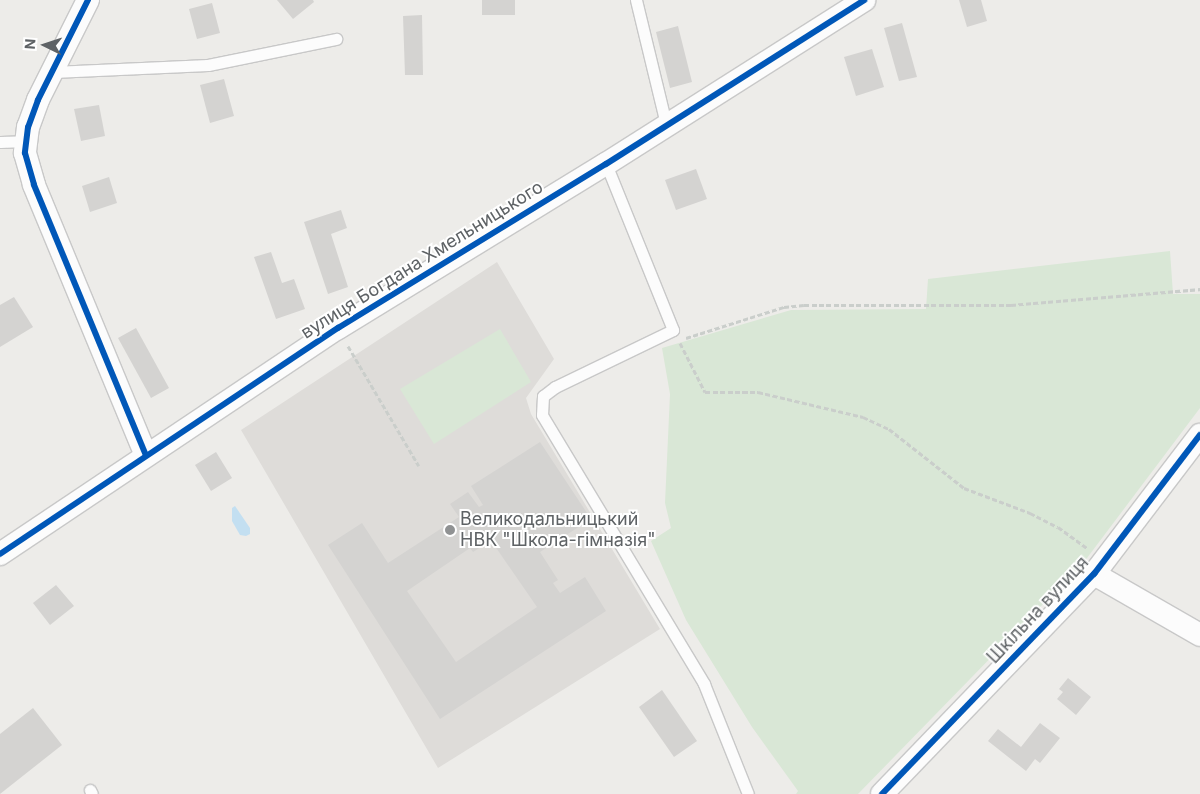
<!DOCTYPE html>
<meta charset="utf-8">
<style>
body{margin:0}
#map{position:relative;width:1200px;height:794px;overflow:hidden;background:#edece9;font-family:Inter,sans-serif}
div>[style]{position:absolute}
[style*='--x']{left:calc(var(--x)*1px);top:calc(var(--y)*1px);width:calc(var(--w)*1px);rotate:calc(var(--a)*1deg)}
.education>*{inset:0;background:#dedcd9}
.green>*{inset:0;background:#d9e7d6}
.water>*{inset:0;background:#c3dff1}
.building>*{inset:0;background:#d4d3d1}
.path>*{height:3px;margin-top:-1.5px;transform-origin:0;background:repeating-linear-gradient(90deg,#cacecb 0 5px,transparent 0 7.5px)}
.roads{filter:drop-shadow(1px 0 #c8c8c8) drop-shadow(-1px 0 #c8c8c8) drop-shadow(0 1px #c8c8c8) drop-shadow(0 -1px #c8c8c8)}
.lane>*{height:11px;margin:-5.5px;padding:0 5.5px;transform-origin:5.5px;border-radius:5.5px;background:#fcfcfc}
.street>*{height:22px;margin:-11px;padding:0 11px;transform-origin:11px;border-radius:11px;background:#fcfcfc}
.cycleway>*{height:6px;margin:-3px;padding:0 3px;transform-origin:3px;border-radius:3px;background:#0057b8}
.dots>*{width:14px;height:14px;translate:-50% -50%;box-sizing:border-box;border:2px solid #fff;border-radius:50%}
span{translate:-50% -50%;white-space:nowrap;text-align:center;line-height:1.15;-webkit-text-stroke:4px #fff;paint-order:stroke}
.street-label{font-size:18px;color:#5e6265}
.poi-label{font-size:18px;color:#5e6265}
.left{translate:0 -50%;text-align:left}
.north{position:absolute;left:20px;top:20px;width:50px;height:50px;-webkit-text-stroke:4px #fff;paint-order:stroke;rotate:274deg;font-size:14px;font-weight:700;line-height:20px;text-align:center;color:#5e6265}
.north::after{content:'';display:block;margin:auto;width:18px;height:22px;background:#5e6265;clip-path:polygon(50% 0,100% 100%,50% 72%,0 100%)}
</style>
<div id="map">
<div class="education">
<div style="clip-path:polygon(497px 262px,554px 359px,526px 398px,531px 414px,660px 629px,438px 768px,241px 430px)"></div>
</div>
<div class="green">
<div style="clip-path:polygon(1170px 251px,1173px 294px,1200px 294px,1200px 408px,1084px 562px,858px 794px,796px 794px,798px 791px,752px 727px,686px 620px,651px 541px,671px 528px,665px 503px,670px 394px,662px 348px,791px 310px,926px 309px,928px 279px)"></div>
<div style="clip-path:polygon(500px 329px,531px 382px,434px 444px,400px 389px)"></div>
</div>
<div class="water">
<div style="clip-path:polygon(235px 506px,250px 528px,250px 534px,246px 536px,240px 535px,232px 521px,232px 508px)"></div>
</div>
<div class="building">
<div style="clip-path:polygon(277px 0,313px 0,314px 2px,293px 19px)"></div>
<div style="clip-path:polygon(482px 0,515px 0,515px 15px,482px 15px)"></div>
<div style="clip-path:polygon(959px 0,981px 0,987px 21px,967px 27px)"></div>
<div style="clip-path:polygon(212px 3px,220px 33px,197px 39px,189px 9px)"></div>
<div style="clip-path:polygon(422px 15px,423px 75px,405px 75px,403px 16px)"></div>
<div style="clip-path:polygon(902px 23px,917px 77px,899px 81px,884px 28px)"></div>
<div style="clip-path:polygon(678px 26px,692px 82px,670px 88px,656px 32px)"></div>
<div style="clip-path:polygon(872px 49px,884px 87px,856px 96px,844px 57px)"></div>
<div style="clip-path:polygon(224px 79px,234px 116px,210px 123px,200px 85px)"></div>
<div style="clip-path:polygon(99px 105px,105px 136px,81px 141px,74px 109px)"></div>
<div style="clip-path:polygon(696px 169px,707px 199px,676px 210px,665px 180px)"></div>
<div style="clip-path:polygon(109px 177px,117px 203px,90px 212px,82px 186px)"></div>
<div style="clip-path:polygon(341px 210px,347px 228px,331px 234px,348px 287px,328px 294px,304px 222px)"></div>
<div style="clip-path:polygon(271px 252px,282px 283px,294px 279px,305px 309px,276px 319px,254px 257px)"></div>
<div style="clip-path:polygon(14px 297px,33px 327px,0 347px,0 305px)"></div>
<div style="clip-path:polygon(136px 328px,169px 388px,151px 398px,118px 338px)"></div>
<div style="clip-path:polygon(evenodd,540px 442px,591px 519px,540px 552px,558px 580px,553px 583px,560px 593px,585px 577px,606px 611px,440px 719px,328px 545px,362px 523px,388px 563px,459px 517px,450px 504px,468px 492px,479px 507px,483px 505px,471px 486px,540px 442px,488px 536px,537px 607px,456px 662px,407px 591px,470px 548px,473px 552px,484px 545px,481px 541px,488px 536px)"></div>
<div style="clip-path:polygon(216px 452px,232px 478px,211px 491px,195px 465px)"></div>
<div style="clip-path:polygon(56px 585px,74px 606px,50px 625px,33px 603px)"></div>
<div style="clip-path:polygon(1068px 678px,1091px 697px,1076px 715px,1057px 699px,1063px 692px,1059px 689px)"></div>
<div style="clip-path:polygon(662px 690px,697px 741px,674px 757px,639px 707px)"></div>
<div style="clip-path:polygon(33px 708px,62px 745px,0 794px,0 734px)"></div>
<div style="clip-path:polygon(1040px 723px,1060px 738px,1040px 763px,1035px 759px,1026px 771px,988px 741px,998px 729px,1021px 747px)"></div>
</div>
<div class="path">
<div style="--x:686;--y:338;--w:103;--a:-17.6"></div>
<div style="--x:784;--y:307;--w:20;--a:-6"></div>
<div style="--x:804;--y:305;--w:207;--a:0"></div>
<div style="--x:1011;--y:305;--w:190;--a:-4.8"></div>
<div style="--x:680;--y:343;--w:55;--a:63"></div>
<div style="--x:705;--y:392;--w:53;--a:0"></div>
<div style="--x:758;--y:392;--w:108;--a:13.4"></div>
<div style="--x:863;--y:417;--w:29;--a:25"></div>
<div style="--x:889;--y:429;--w:95;--a:38.2"></div>
<div style="--x:964;--y:488;--w:71;--a:20.7"></div>
<div style="--x:1030;--y:513;--w:31;--a:27"></div>
<div style="--x:1058;--y:527;--w:37;--a:36"></div>
<div style="--x:348;--y:346;--w:139;--a:59.4"></div>
</div>
<div class="roads">
<div class="lane">
<div style="--x:636;--y:0;--w:128;--a:76.4"></div>
<div style="--x:53;--y:72;--w:155;--a:-2.6"></div>
<div style="--x:208;--y:65;--w:131;--a:-11.5"></div>
<div style="--x:0;--y:142;--w:25;--a:-2"></div>
<div style="--x:606;--y:164;--w:179;--a:68"></div>
<div style="--x:673;--y:330;--w:131;--a:154.2"></div>
<div style="--x:555;--y:387;--w:15;--a:143"></div>
<div style="--x:543;--y:396;--w:19;--a:93"></div>
<div style="--x:542;--y:415;--w:314;--a:58.9"></div>
<div style="--x:704;--y:684;--w:118;--a:68.2"></div>
<div style="--x:90;--y:790;--w:4;--a:63"></div>
</div>
<div class="street">
<div style="--x:88;--y:0;--w:112;--a:116.6"></div>
<div style="--x:38;--y:100;--w:29;--a:110"></div>
<div style="--x:28;--y:127;--w:26;--a:97"></div>
<div style="--x:25;--y:153;--w:33;--a:74"></div>
<div style="--x:34;--y:185;--w:292;--a:67.5"></div>
<div style="--x:0;--y:554;--w:407;--a:-33.8"></div>
<div style="--x:338;--y:328;--w:314;--a:-31.5"></div>
<div style="--x:606;--y:164;--w:306;--a:-32.4"></div>
<div style="--x:1094;--y:574;--w:122;--a:29.9"></div>
<div style="--x:882;--y:794;--w:306;--a:-46.1"></div>
<div style="--x:1094;--y:574;--w:175;--a:-52.7"></div>
</div>
</div>
<div class="cycleway">
<div style="--x:88;--y:0;--w:112;--a:116.6"></div>
<div style="--x:38;--y:100;--w:29;--a:110"></div>
<div style="--x:28;--y:127;--w:26;--a:97"></div>
<div style="--x:25;--y:153;--w:33;--a:74"></div>
<div style="--x:34;--y:185;--w:292;--a:67.5"></div>
<div style="--x:0;--y:554;--w:407;--a:-33.8"></div>
<div style="--x:338;--y:328;--w:314;--a:-31.5"></div>
<div style="--x:606;--y:164;--w:306;--a:-32.4"></div>
<div style="--x:882;--y:794;--w:306;--a:-46.1"></div>
<div style="--x:1094;--y:574;--w:175;--a:-52.7"></div>
</div>
<div class="dots">
<div style="left:450px;top:530px;background:#909293"></div>
</div>
<div class="street-label">
<span style="left:422px;top:260px;rotate:-32deg">вулиця Богдана Хмельницького</span>
<span style="left:1038px;top:610px;rotate:-47deg">Шкільна вулиця</span>
</div>
<div class="poi-label">
<span class="left" style="left:460px;top:530px">Великодальницький<br>НВК "Школа-гімназія"</span>
</div>
<div class="north">N</div>
</div>
